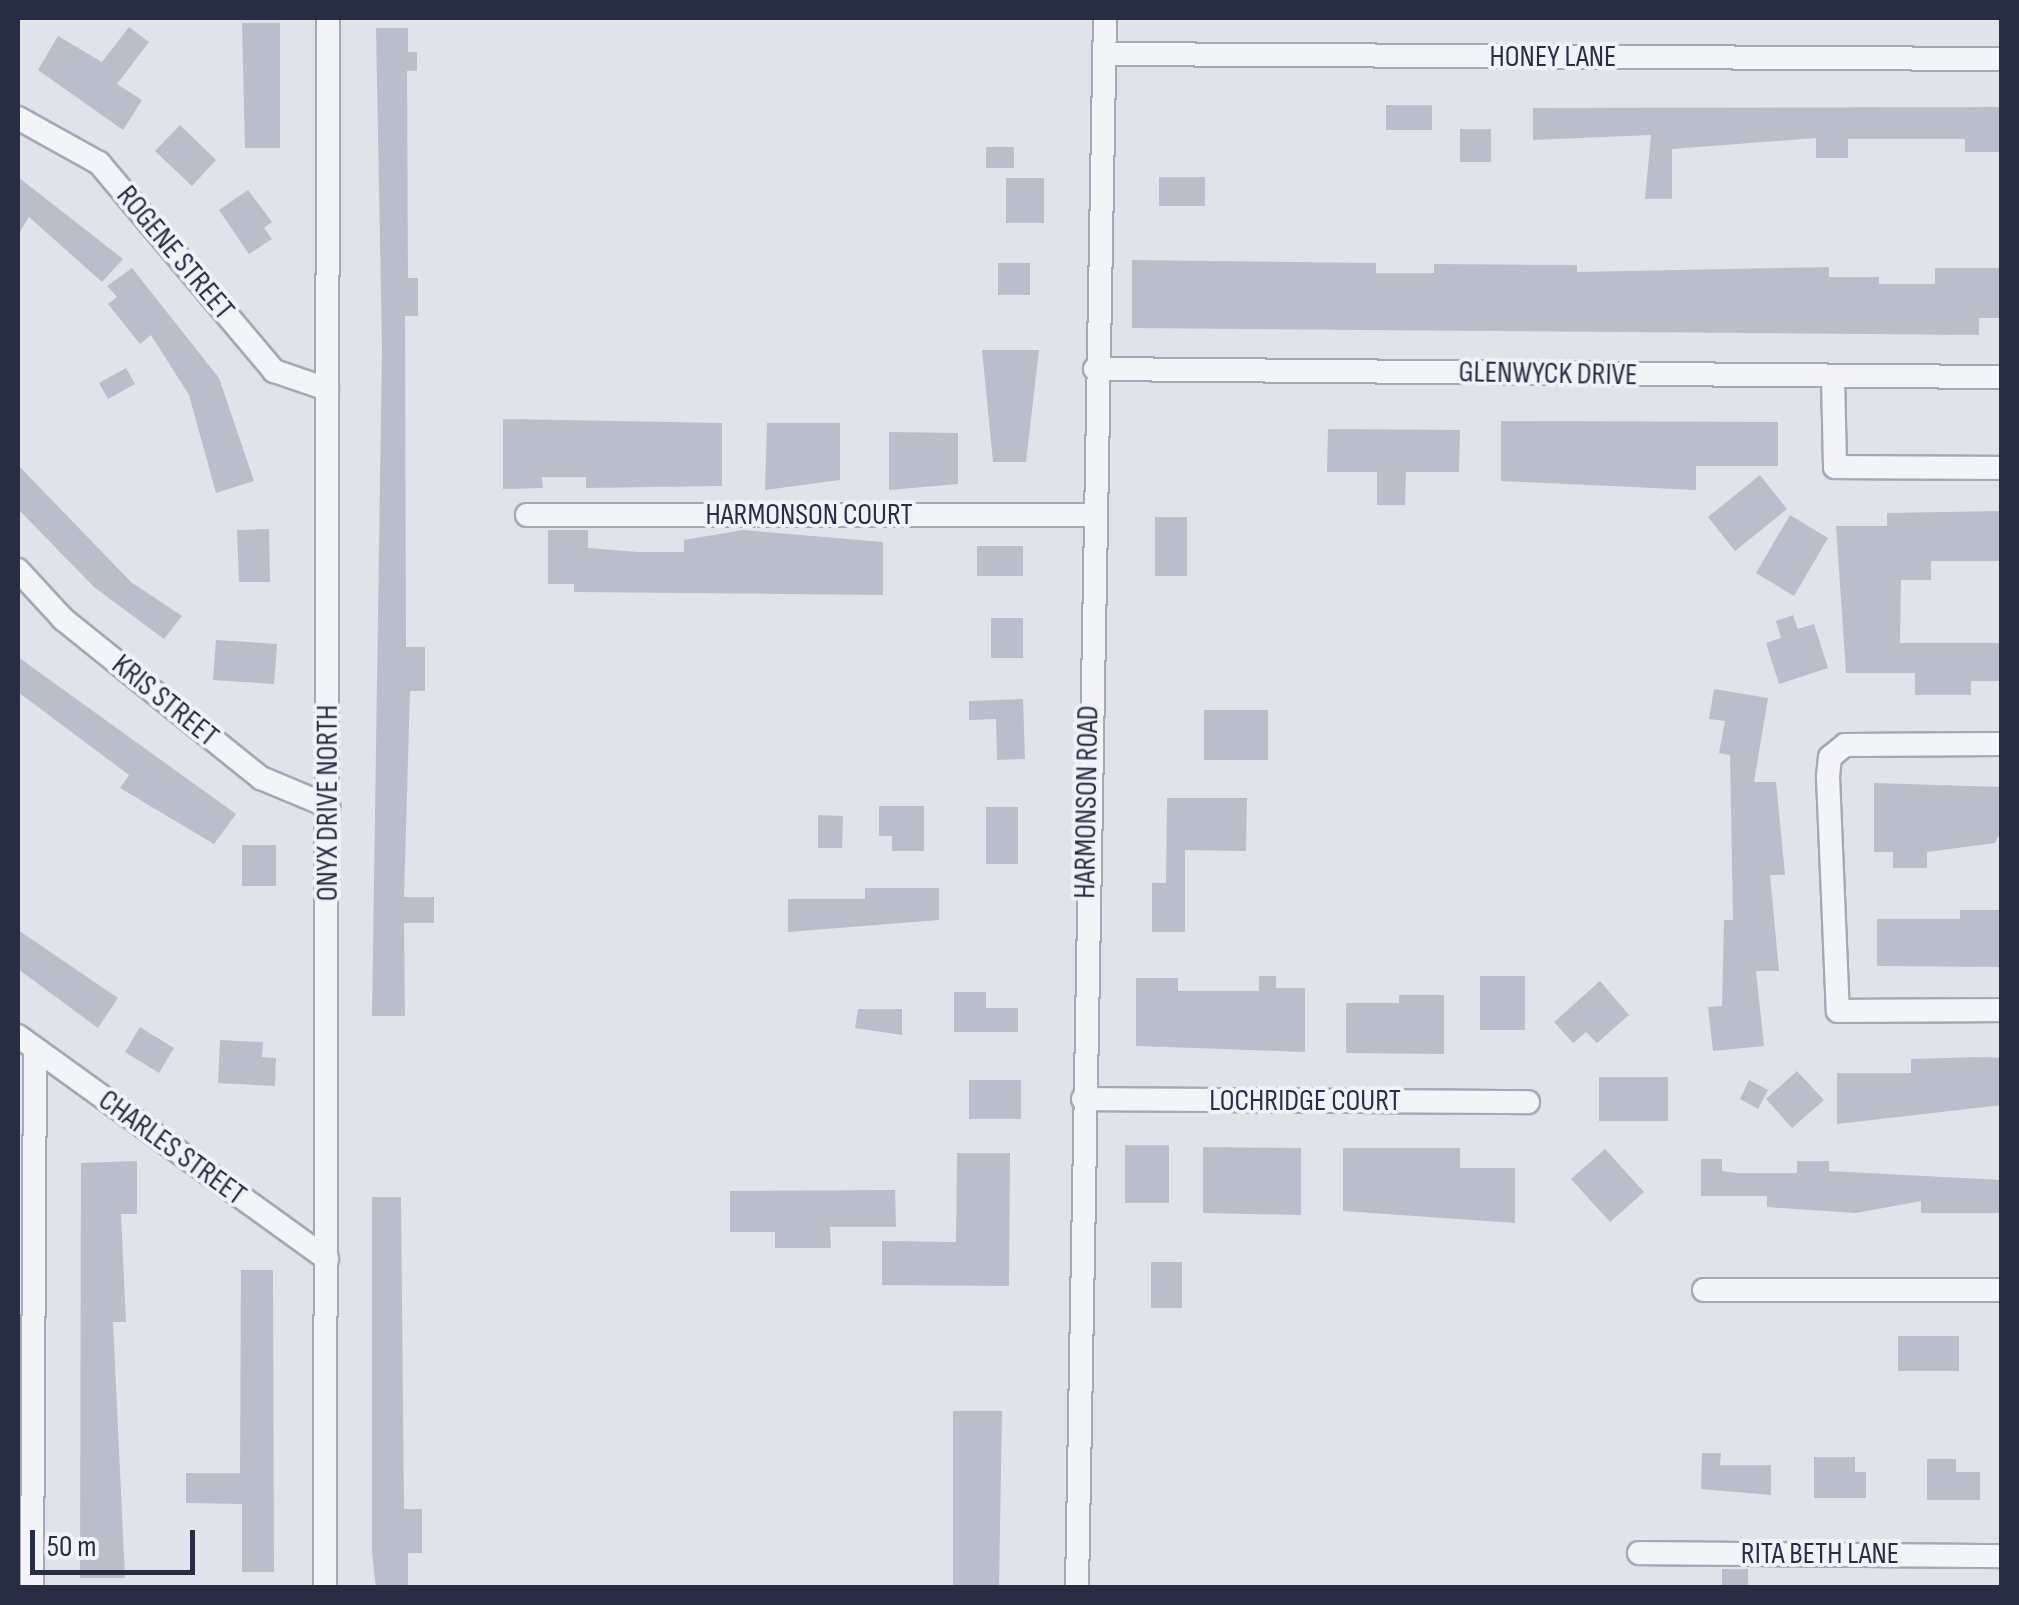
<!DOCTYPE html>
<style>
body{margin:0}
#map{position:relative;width:2019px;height:1605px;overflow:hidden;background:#e0e3ea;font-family:"Sofia Sans Condensed",sans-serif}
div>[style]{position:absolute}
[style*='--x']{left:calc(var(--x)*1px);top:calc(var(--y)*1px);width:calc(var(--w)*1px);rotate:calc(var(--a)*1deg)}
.building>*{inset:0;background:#babeca}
.roads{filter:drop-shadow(2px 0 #a5a9b5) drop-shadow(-2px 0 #a5a9b5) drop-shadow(0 2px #a5a9b5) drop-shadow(0 -2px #a5a9b5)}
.minor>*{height:22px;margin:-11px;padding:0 11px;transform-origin:11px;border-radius:11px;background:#f3f4f8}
span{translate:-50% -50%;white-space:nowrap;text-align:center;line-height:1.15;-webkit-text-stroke:8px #f0f2f7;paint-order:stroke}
.street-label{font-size:30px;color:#272e43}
.frame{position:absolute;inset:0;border:20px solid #272e43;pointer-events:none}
.scale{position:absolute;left:30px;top:1530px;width:165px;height:45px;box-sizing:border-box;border:5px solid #272e43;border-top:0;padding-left:12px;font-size:30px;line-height:35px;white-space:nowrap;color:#272e43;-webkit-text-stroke:8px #f0f2f7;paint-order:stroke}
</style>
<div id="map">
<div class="building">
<div style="clip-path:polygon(242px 23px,280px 23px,280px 148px,245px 148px)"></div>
<div style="clip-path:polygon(129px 27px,149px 42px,117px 84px,142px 100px,123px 130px,38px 70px,58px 36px,102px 62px)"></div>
<div style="clip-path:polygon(376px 28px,408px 28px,408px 52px,417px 52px,417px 71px,407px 71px,408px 278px,418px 278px,418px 316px,405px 316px,406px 647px,425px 647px,425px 691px,410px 691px,404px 897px,434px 897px,434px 923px,404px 923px,405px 1016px,372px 1016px,382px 348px)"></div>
<div style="clip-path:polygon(1386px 105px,1432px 105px,1432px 130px,1386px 130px)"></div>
<div style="clip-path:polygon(2000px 107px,2000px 152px,1965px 152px,1965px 139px,1848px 139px,1848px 158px,1816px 158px,1816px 138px,1672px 149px,1672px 199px,1645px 199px,1651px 135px,1533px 140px,1533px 108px)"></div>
<div style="clip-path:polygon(180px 125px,216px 160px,192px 186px,155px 151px)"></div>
<div style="clip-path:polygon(1460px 129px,1491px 129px,1491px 162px,1460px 162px)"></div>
<div style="clip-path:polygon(986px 147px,1014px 147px,1014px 168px,986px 168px)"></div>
<div style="clip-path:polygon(18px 177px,123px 259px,102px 282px,29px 217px,18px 235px)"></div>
<div style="clip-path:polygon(1159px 177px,1205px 177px,1205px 206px,1159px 206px)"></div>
<div style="clip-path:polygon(1006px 178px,1044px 178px,1044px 223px,1006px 223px)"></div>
<div style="clip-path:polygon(248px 190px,272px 222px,264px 228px,272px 239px,249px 254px,219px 210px)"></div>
<div style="clip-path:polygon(1132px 260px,1376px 263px,1376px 273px,1434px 273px,1434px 264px,1577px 265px,1577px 272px,1829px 267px,1829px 277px,1879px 277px,1879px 284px,1935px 284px,1935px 268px,2002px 268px,2002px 318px,1979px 318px,1979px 335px,1132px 328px)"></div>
<div style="clip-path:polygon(998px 263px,1030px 263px,1030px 295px,998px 295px)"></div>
<div style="clip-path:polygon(132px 268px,219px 378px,254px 481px,216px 493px,189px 395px,151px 335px,140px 344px,108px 304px,117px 297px,107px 286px)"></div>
<div style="clip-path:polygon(982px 350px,1039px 350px,1026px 462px,993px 462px)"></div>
<div style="clip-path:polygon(126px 368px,135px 384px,108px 399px,99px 383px)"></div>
<div style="clip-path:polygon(503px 419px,722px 423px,722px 486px,586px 488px,586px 477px,542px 477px,543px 488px,503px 489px)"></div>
<div style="clip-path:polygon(1501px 421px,1778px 422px,1778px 466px,1696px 466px,1696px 490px,1501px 481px)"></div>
<div style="clip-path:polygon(767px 423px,840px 423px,840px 480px,765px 490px)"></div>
<div style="clip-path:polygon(1328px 429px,1460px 430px,1459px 472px,1406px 472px,1405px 505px,1377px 505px,1377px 472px,1327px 472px)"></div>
<div style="clip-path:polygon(889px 432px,958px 433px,958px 484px,889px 490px)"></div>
<div style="clip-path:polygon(18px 465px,131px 582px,182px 616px,164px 639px,94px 587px,18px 509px)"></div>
<div style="clip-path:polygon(1760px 475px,1787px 509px,1735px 551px,1708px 517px)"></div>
<div style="clip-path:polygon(2002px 511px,2002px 561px,1931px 561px,1931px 580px,1901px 580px,1900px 643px,2002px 643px,2002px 681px,1971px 681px,1971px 695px,1915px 695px,1915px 673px,1846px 673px,1836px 526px,1887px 526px,1887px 513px)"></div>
<div style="clip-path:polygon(1790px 515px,1828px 538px,1794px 596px,1756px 573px)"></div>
<div style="clip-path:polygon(1155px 517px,1187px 517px,1187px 576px,1155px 576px)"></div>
<div style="clip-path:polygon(269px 529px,270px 582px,239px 582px,237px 530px)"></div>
<div style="clip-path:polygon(548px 530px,588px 530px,588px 548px,638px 552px,684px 552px,684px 540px,743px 530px,883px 542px,883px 595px,574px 592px,574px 584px,548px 584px)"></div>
<div style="clip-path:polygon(977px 546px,1023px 546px,1023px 576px,977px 576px)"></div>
<div style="clip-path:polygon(1793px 615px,1798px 629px,1814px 624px,1828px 668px,1779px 684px,1766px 643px,1781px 638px,1776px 621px)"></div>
<div style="clip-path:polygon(991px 618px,1023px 618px,1023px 658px,991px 658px)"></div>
<div style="clip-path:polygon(216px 640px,277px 644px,274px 684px,213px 680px)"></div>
<div style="clip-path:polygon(18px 657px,236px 814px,214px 844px,120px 788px,129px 775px,18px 692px)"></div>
<div style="clip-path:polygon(1714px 689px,1768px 698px,1754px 782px,1776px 782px,1785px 875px,1770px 875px,1779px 971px,1756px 971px,1764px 1046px,1713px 1051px,1708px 1007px,1722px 1006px,1724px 920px,1733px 920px,1730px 755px,1719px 753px,1725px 721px,1709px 719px)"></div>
<div style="clip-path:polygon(1023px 699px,1025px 759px,997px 760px,996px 719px,969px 720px,969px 701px)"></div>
<div style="clip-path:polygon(1204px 710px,1268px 710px,1268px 760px,1204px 760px)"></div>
<div style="clip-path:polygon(1874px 783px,2002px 787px,2002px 829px,1995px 843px,1927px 852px,1927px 868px,1893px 868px,1893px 852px,1874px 852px)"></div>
<div style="clip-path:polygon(1167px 798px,1247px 798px,1246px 851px,1185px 850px,1185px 932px,1152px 932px,1152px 883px,1166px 883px)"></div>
<div style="clip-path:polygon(879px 806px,924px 806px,924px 851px,892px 851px,892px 836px,879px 836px)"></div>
<div style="clip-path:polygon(986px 807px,1018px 807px,1018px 864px,986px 864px)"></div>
<div style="clip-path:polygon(818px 815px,843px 816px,842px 848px,818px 848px)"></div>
<div style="clip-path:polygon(242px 845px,276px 845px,276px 886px,242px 886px)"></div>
<div style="clip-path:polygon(865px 888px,939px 888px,939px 920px,788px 932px,788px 899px,865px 899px)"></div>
<div style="clip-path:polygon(1960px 910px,2002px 910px,2002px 967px,1877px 966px,1877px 919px,1960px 919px)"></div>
<div style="clip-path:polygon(18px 930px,118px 998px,98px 1028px,18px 969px)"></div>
<div style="clip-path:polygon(1259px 976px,1276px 976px,1276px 988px,1305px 988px,1305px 1052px,1136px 1046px,1136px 978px,1178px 978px,1178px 991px,1259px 991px)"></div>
<div style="clip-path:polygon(1480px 976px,1525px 976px,1525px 1030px,1480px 1030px)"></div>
<div style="clip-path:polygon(1600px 981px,1629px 1015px,1597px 1043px,1586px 1032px,1573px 1043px,1554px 1022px)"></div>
<div style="clip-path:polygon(954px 992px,986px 992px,986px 1008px,1018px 1008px,1018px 1032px,954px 1032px)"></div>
<div style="clip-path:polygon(1399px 995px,1444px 995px,1444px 1054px,1346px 1053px,1346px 1003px,1399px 1003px)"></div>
<div style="clip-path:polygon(858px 1009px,902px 1009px,902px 1035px,855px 1028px)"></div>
<div style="clip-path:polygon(140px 1027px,174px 1048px,159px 1073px,125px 1052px)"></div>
<div style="clip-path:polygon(220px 1040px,263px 1042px,262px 1057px,276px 1058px,275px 1086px,218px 1083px)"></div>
<div style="clip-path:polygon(1981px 1057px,2002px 1058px,2002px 1105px,1837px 1124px,1837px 1073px,1911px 1073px,1911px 1059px)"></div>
<div style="clip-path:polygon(1797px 1071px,1824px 1100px,1792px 1128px,1766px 1099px)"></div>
<div style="clip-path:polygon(1599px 1077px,1668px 1077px,1668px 1121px,1599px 1121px)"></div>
<div style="clip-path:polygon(969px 1080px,1021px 1080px,1021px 1119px,969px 1119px)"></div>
<div style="clip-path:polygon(1749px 1080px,1768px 1090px,1758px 1109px,1740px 1099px)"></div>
<div style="clip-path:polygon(1125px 1145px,1169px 1145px,1169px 1203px,1125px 1203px)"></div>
<div style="clip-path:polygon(1203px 1147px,1301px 1148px,1301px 1215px,1203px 1213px)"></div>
<div style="clip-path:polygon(1343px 1148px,1460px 1148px,1460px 1168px,1515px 1168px,1515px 1223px,1343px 1211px)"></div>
<div style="clip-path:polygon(1605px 1149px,1644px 1192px,1610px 1222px,1571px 1179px)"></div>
<div style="clip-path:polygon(957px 1153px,1010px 1153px,1009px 1286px,882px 1285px,882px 1241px,956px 1242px)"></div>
<div style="clip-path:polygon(1701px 1159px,1722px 1159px,1722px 1171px,1737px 1173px,1797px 1173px,1797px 1161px,1829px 1161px,1829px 1171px,2002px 1180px,2002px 1213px,1921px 1213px,1921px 1201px,1856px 1213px,1767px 1207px,1767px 1196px,1701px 1196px)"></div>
<div style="clip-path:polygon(137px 1161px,137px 1214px,121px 1214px,126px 1322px,113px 1322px,125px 1578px,80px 1578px,81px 1163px)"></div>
<div style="clip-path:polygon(895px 1190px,896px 1227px,830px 1227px,831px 1248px,775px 1248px,775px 1232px,730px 1232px,730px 1191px)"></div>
<div style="clip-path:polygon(372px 1197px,401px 1197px,404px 1509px,422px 1509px,422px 1553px,408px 1553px,408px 1588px,376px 1588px,372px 1553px)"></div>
<div style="clip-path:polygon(1151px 1262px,1182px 1262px,1182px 1308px,1151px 1308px)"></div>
<div style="clip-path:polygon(241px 1270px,273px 1270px,274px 1572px,242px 1572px,242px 1504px,186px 1503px,186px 1473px,240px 1473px)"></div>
<div style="clip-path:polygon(1898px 1336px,1959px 1336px,1959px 1371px,1898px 1371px)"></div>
<div style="clip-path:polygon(953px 1411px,1002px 1411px,999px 1588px,953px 1588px)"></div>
<div style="clip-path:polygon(1702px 1453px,1721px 1453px,1720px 1465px,1771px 1465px,1771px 1495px,1701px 1489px)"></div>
<div style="clip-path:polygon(1814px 1457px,1855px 1457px,1855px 1472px,1866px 1472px,1866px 1498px,1814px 1498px)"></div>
<div style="clip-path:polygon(1927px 1459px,1956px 1459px,1956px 1472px,1980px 1472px,1980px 1500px,1927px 1500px)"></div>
<div style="clip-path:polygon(1722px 1569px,1748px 1569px,1748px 1588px,1722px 1588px)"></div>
</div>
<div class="roads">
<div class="minor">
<div style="--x:1105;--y:54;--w:897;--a:0.32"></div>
<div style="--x:18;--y:118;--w:93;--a:29.1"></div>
<div style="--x:99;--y:163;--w:272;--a:49.9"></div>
<div style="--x:274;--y:371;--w:56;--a:18.8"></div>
<div style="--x:1095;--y:369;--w:907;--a:0.51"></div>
<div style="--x:1833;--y:377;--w:90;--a:88.7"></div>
<div style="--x:1835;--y:467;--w:167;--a:0.3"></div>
<div style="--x:527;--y:515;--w:564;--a:0"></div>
<div style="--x:18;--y:570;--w:67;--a:47.4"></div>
<div style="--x:63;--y:619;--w:254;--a:38.8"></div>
<div style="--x:261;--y:778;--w:73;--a:22.7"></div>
<div style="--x:2002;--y:744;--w:157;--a:179.6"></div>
<div style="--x:1845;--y:745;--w:19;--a:141"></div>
<div style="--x:1830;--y:757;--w:20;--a:96"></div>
<div style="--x:1828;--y:777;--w:234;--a:87.6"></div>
<div style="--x:1838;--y:1011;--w:164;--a:-0.3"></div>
<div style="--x:18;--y:1036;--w:381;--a:35.8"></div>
<div style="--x:1083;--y:1099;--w:445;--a:0.4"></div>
<div style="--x:1704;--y:1290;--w:298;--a:0"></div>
<div style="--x:1639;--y:1553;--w:363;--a:0.5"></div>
<div style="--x:32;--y:1588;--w:539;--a:-89.68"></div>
<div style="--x:325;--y:1588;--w:1570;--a:-89.89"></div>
<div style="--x:1077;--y:1588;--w:1570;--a:-88.98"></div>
</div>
</div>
<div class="street-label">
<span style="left:1553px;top:57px">HONEY LANE</span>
<span style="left:175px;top:253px;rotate:50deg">ROGENE STREET</span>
<span style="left:1548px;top:374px;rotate:1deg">GLENWYCK DRIVE</span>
<span style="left:809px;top:515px">HARMONSON COURT</span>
<span style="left:165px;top:701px;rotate:39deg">KRIS STREET</span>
<span style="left:1087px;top:802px;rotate:-89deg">HARMONSON ROAD</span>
<span style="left:328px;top:803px;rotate:-90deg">ONYX DRIVE NORTH</span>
<span style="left:1305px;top:1101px">LOCHRIDGE COURT</span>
<span style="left:172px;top:1148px;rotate:36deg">CHARLES STREET</span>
<span style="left:1820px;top:1554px">RITA BETH LANE</span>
</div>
<div class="frame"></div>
<div class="scale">50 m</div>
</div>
